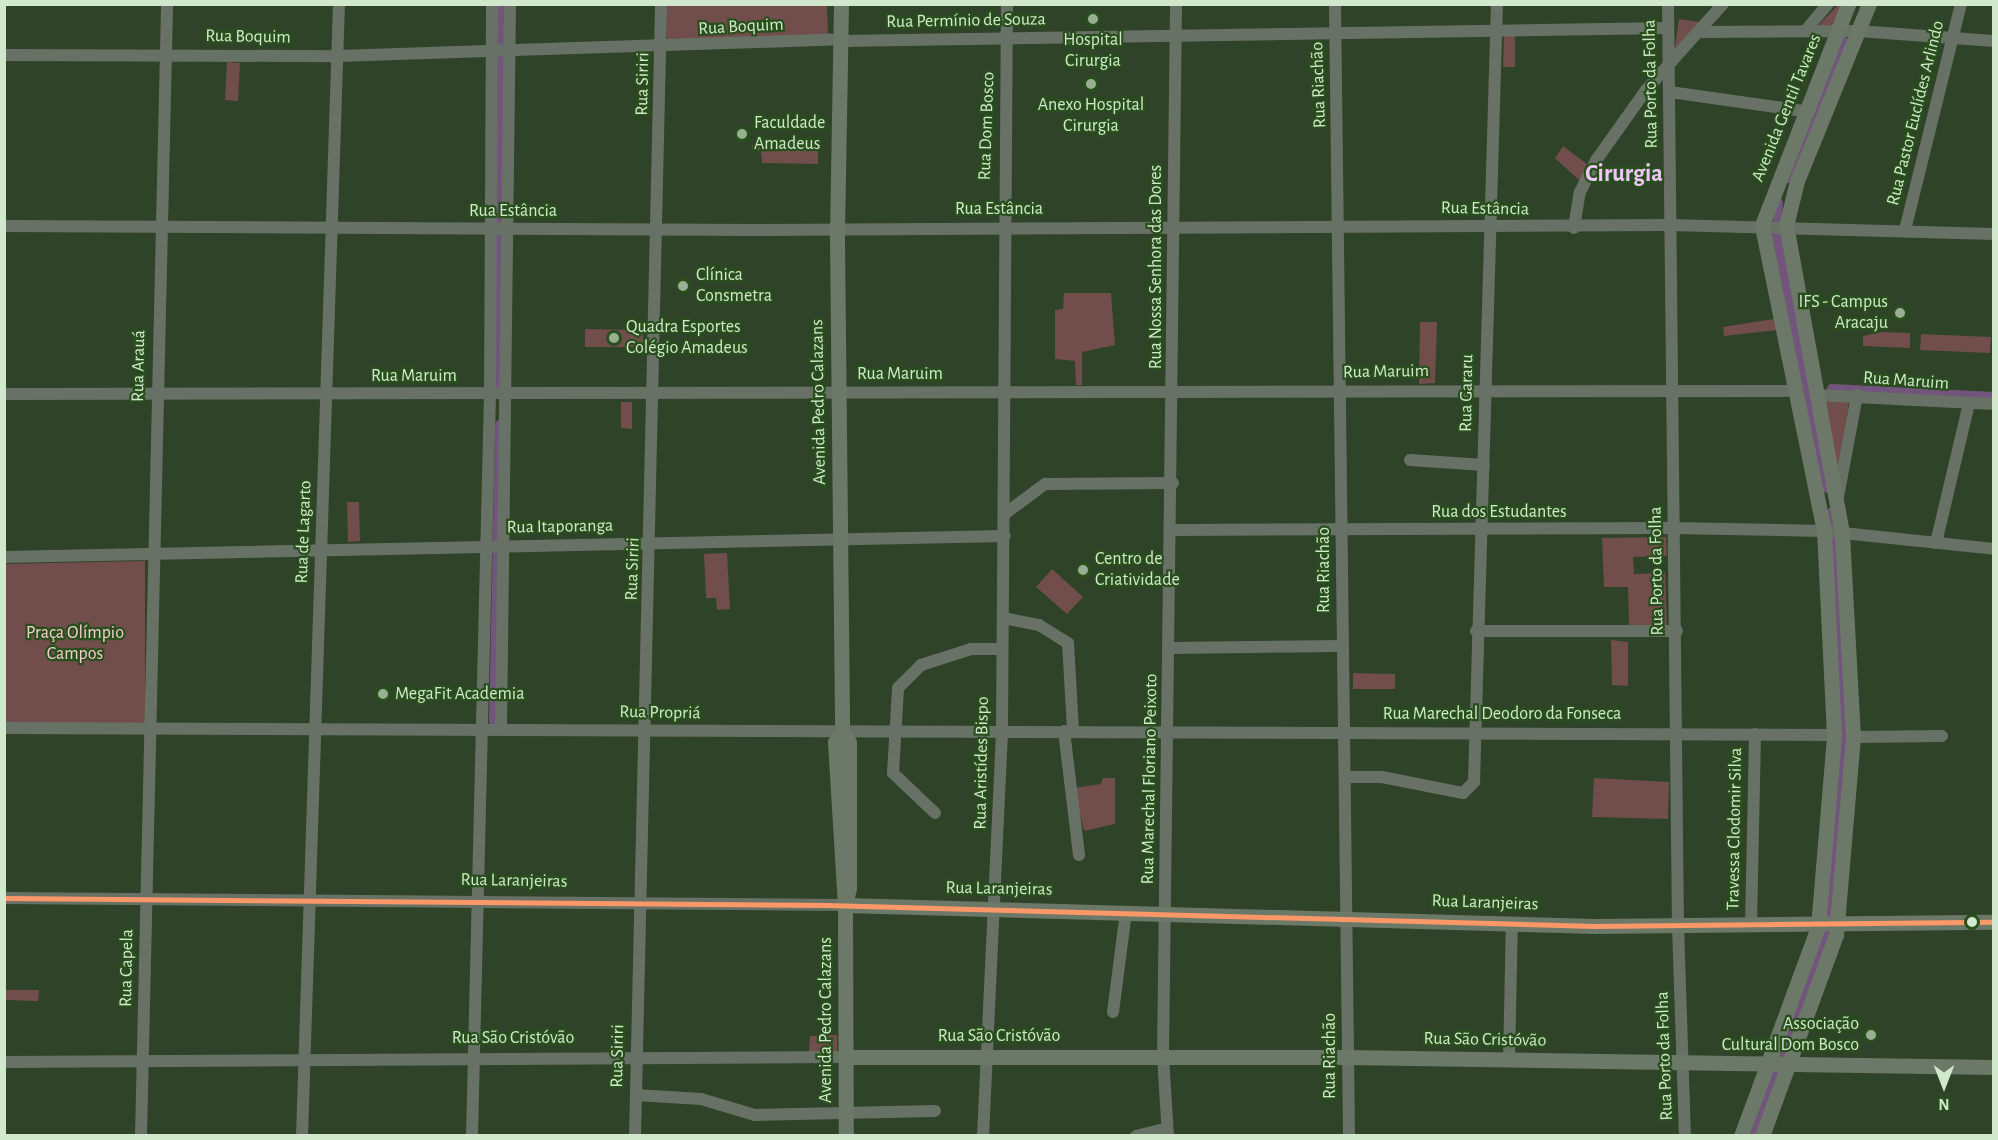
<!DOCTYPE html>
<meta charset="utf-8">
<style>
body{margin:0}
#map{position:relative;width:1998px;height:1140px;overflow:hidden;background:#2e4328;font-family:"Alegreya Sans",sans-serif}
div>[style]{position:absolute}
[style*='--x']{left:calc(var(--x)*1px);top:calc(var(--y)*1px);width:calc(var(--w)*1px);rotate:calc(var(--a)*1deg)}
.green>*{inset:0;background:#714e4b}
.canal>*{height:9px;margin:-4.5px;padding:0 4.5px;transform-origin:4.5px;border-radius:4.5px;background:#73547c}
.minor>*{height:12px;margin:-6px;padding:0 6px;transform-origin:6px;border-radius:6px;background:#687165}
.major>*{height:15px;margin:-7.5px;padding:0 7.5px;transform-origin:7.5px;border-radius:7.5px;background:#6c7969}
.bus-1>*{height:4.5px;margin:-2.25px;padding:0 2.25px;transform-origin:2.25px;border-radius:2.25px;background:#fc9868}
.dots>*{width:16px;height:16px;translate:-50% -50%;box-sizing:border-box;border:3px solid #284f1c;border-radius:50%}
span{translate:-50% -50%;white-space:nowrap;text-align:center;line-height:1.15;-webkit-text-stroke:4.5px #284f1c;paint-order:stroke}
.street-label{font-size:18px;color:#d2e8cc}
.poi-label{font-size:18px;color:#d2e8cc}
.left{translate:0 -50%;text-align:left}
.right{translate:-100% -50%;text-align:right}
.park-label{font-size:18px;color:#f6cece}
.district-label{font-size:24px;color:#eec6f8;font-weight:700}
.frame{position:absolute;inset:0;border:6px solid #d2e8cc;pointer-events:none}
.north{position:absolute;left:1914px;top:1056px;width:60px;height:60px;-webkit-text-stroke:4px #284f1c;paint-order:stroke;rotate:180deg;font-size:16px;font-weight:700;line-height:24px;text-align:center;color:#d2e8cc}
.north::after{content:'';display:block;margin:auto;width:21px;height:27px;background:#d2e8cc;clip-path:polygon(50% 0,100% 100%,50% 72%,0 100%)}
</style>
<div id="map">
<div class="green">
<div style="clip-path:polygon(666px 5px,827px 5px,828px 34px,667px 43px)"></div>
<div style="clip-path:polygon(1838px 5px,1846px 5px,1837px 29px,1815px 29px)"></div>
<div style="clip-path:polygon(1679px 19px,1700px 22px,1674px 53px)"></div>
<div style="clip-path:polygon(1504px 36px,1515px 36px,1515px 67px,1503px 67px)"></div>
<div style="clip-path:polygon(227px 62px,240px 63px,238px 101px,225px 100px)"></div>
<div style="clip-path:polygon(818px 144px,818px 164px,762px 163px,761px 150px,752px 151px,752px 145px)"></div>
<div style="clip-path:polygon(1563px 146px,1588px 165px,1580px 181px,1555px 158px)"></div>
<div style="clip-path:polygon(1064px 293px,1111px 293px,1115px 345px,1082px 352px,1082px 385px,1076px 385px,1075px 361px,1055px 359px,1055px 310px,1063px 309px)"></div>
<div style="clip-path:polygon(1774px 319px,1777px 330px,1724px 336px,1723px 327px)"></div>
<div style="clip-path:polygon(1420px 322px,1437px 322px,1435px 383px,1419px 384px)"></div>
<div style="clip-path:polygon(585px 329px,643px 330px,643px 347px,585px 347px)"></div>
<div style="clip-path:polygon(1881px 332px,1910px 333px,1910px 348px,1863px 346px,1863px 336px)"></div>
<div style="clip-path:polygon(1921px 334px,1991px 337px,1990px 353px,1920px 350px)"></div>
<div style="clip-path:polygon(1823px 401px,1849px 402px,1839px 471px)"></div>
<div style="clip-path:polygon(621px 402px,632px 402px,632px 429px,621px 428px)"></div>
<div style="clip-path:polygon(347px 502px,359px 502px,360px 541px,348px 542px)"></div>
<div style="clip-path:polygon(1666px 537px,1667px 556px,1633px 557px,1634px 574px,1665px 573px,1667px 625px,1629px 626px,1628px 587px,1604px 587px,1602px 538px)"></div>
<div style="clip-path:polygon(727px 553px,730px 609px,717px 610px,716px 598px,706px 598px,704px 554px)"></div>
<div style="clip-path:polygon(145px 561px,145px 725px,5px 723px,4px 564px)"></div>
<div style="clip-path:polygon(1052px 569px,1083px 597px,1067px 614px,1036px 587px)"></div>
<div style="clip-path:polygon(1611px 640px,1628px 642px,1628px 686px,1612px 685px)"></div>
<div style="clip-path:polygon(1353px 673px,1395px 674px,1395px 689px,1353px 689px)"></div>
<div style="clip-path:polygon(1103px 778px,1115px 778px,1115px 824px,1084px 831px,1074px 788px,1101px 784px)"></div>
<div style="clip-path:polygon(1594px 778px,1669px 782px,1668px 819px,1592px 817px)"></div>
<div style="clip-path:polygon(5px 990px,39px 990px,38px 1001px,5px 1000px)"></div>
<div style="clip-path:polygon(837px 1035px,837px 1052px,809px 1052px,810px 1036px)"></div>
</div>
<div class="canal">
<div style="--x:1788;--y:178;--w:148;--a:-68.1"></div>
<div style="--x:1778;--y:202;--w:34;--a:93"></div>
<div style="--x:1776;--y:236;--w:257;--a:78.6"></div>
<div style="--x:1831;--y:388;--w:163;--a:2.8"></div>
<div style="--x:499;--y:392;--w:388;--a:-89.6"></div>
<div style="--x:493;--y:721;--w:297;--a:-88.8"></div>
<div style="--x:1754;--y:1136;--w:229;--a:-70.6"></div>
<div style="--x:1830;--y:920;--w:181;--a:-85.6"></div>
<div style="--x:1844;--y:740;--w:229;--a:-93.2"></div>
</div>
<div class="minor">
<div style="--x:1335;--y:4;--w:1132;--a:89.29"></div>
<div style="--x:1668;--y:4;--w:922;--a:89.38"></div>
<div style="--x:1678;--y:926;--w:210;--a:88.1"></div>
<div style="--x:1806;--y:30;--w:34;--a:-50"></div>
<div style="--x:1700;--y:32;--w:158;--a:-0.4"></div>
<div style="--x:1858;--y:31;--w:136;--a:4.2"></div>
<div style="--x:841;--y:41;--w:827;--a:-0.9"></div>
<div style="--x:4;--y:55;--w:334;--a:0.2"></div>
<div style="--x:338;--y:56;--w:494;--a:-1.9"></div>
<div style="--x:1670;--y:92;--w:135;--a:8.1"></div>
<div style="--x:4;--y:226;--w:754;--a:0.3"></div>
<div style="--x:758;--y:230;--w:913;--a:-0.31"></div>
<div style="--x:1671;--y:225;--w:323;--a:1.6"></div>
<div style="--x:1574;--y:228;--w:36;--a:-81"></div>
<div style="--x:1580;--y:192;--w:37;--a:-63"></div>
<div style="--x:1597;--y:159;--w:85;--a:-54.6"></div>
<div style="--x:1646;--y:90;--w:115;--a:-48.2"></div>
<div style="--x:1905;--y:230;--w:233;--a:-76.1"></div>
<div style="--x:4;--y:394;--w:1792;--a:-0.1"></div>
<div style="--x:1816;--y:395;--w:178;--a:2.9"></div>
<div style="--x:1410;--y:460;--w:74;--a:3.9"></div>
<div style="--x:1838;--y:497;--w:104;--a:-79.4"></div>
<div style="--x:1006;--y:513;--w:49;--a:-36.6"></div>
<div style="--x:1045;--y:484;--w:128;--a:-0.4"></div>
<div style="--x:1173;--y:530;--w:500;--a:-0.23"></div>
<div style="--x:1673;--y:528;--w:151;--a:1.1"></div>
<div style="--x:1824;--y:531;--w:171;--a:6"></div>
<div style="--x:1936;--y:543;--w:144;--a:-76.7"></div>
<div style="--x:4;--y:557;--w:1001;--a:-1.2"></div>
<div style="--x:1003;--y:618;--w:37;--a:11"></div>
<div style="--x:1039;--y:625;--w:34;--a:32"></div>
<div style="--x:1068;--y:643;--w:88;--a:86.7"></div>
<div style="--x:1476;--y:631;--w:201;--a:0"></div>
<div style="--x:1170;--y:648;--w:172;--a:-0.7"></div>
<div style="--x:4;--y:728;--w:1830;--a:0.22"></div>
<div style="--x:501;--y:729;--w:725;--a:-89.29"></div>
<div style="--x:1064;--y:731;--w:125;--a:83.1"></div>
<div style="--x:1853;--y:737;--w:89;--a:-0.6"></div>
<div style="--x:1345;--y:777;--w:37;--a:0"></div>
<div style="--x:1382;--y:777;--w:83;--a:11.2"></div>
<div style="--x:1463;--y:793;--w:16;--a:-45"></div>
<div style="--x:1474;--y:782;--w:778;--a:-88.31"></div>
<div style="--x:935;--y:813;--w:58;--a:-136.4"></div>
<div style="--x:893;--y:773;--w:85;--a:-86.6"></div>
<div style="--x:898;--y:688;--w:33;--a:-45"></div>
<div style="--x:921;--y:665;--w:52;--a:-17.7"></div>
<div style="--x:971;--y:649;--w:31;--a:0"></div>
<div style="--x:4;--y:898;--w:841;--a:0.48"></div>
<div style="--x:1751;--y:926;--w:192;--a:-88.8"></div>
<div style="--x:1113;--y:1012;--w:101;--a:-82.6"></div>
<div style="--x:1509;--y:1061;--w:138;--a:-88.8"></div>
<div style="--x:4;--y:1062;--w:840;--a:-0.34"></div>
<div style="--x:636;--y:1095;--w:65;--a:3.5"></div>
<div style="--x:701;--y:1099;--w:56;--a:16.5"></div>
<div style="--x:755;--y:1115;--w:180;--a:-1.3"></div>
<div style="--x:141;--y:1136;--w:1132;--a:-88.68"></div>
<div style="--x:302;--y:1136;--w:1133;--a:-88.13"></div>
<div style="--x:472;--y:1136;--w:742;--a:-88.61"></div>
<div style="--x:490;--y:394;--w:390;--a:-89.7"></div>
<div style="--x:635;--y:1136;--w:1132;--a:-88.68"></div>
<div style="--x:983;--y:1136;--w:405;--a:-87.3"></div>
<div style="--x:1002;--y:731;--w:727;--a:-89.61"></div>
<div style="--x:1136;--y:1136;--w:32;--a:-14"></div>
<div style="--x:1168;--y:1136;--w:80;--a:-93.6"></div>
<div style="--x:1163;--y:1056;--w:1052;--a:-89.29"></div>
</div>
<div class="major">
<div style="--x:841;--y:4;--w:235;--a:91"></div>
<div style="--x:837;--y:239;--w:493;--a:89.4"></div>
<div style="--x:842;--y:732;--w:12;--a:55"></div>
<div style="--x:849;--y:742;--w:146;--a:90"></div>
<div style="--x:849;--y:888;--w:17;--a:103"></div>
<div style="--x:842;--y:732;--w:12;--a:125"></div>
<div style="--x:835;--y:742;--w:163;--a:86.5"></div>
<div style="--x:845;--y:905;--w:231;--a:89.8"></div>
<div style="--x:845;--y:905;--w:750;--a:1.6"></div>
<div style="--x:1595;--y:926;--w:399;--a:-0.6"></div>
<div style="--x:844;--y:1057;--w:504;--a:0"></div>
<div style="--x:1348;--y:1057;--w:646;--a:0.89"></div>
<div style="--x:1741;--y:1136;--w:223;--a:-69.8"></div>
<div style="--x:1818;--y:927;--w:193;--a:-85.2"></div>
<div style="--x:1834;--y:735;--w:204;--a:-92.8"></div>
<div style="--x:1824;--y:531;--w:312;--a:-101.5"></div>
<div style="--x:1762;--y:225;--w:237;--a:-68.7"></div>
<div style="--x:1762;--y:1136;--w:214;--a:-69.8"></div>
<div style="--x:1836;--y:935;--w:199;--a:-85.1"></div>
<div style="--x:1853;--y:737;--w:204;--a:-93.1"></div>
<div style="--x:1842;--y:533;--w:312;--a:-100.3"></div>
<div style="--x:1786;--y:226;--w:46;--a:-76.3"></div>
<div style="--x:1797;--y:181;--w:191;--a:-67.9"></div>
</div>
<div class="bus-1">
<div style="--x:4;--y:898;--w:822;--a:0.49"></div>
<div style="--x:826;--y:905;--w:769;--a:1.56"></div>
<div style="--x:1595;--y:926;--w:399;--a:-0.6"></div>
</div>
<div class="dots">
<div style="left:1093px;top:19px;background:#99ae93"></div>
<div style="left:1091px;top:84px;background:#99ae93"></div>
<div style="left:742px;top:134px;background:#99ae93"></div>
<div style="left:683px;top:286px;background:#99ae93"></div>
<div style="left:1900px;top:313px;background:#99ae93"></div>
<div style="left:614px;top:338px;background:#99ae93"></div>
<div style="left:1083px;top:570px;background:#99ae93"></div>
<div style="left:383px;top:694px;background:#99ae93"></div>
<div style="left:1972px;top:922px;background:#d2e8cc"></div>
<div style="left:1871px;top:1035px;background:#99ae93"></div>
</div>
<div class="street-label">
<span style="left:966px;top:21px;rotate:-1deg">Rua Permínio de Souza</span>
<span style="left:741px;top:27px;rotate:-3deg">Rua Boquim</span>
<span style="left:248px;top:37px;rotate:1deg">Rua Boquim</span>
<span style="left:643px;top:84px;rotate:-89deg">Rua Siriri</span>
<span style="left:1651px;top:84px;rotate:-91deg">Rua Porto da Folha</span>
<span style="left:1319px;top:85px;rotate:-92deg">Rua Riachão</span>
<span style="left:1787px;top:108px;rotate:-68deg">Avenida Gentil Tavares</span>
<span style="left:1916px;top:113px;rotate:-76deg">Rua Pastor Euclídes Arlindo</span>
<span style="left:987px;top:126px;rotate:-88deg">Rua Dom Bosco</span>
<span style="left:999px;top:209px">Rua Estância</span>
<span style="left:1485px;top:209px;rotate:1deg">Rua Estância</span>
<span style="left:513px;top:211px">Rua Estância</span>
<span style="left:1156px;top:267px;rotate:-90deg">Rua Nossa Senhora das Dores</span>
<span style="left:139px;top:366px;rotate:-89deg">Rua Arauá</span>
<span style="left:1386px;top:372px;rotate:-1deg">Rua Maruim</span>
<span style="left:900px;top:374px">Rua Maruim</span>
<span style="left:414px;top:376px">Rua Maruim</span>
<span style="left:1906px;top:381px;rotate:4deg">Rua Maruim</span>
<span style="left:1467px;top:393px;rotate:-89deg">Rua Gararu</span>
<span style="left:819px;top:402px;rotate:-91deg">Avenida Pedro Calazans</span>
<span style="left:1499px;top:512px">Rua dos Estudantes</span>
<span style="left:560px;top:527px;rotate:-1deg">Rua Itaporanga</span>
<span style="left:304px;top:532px;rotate:-88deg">Rua de Lagarto</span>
<span style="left:633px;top:569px;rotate:-88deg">Rua Siriri</span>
<span style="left:1324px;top:570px;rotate:-90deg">Rua Riachão</span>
<span style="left:1657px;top:571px;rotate:-91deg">Rua Porto da Folha</span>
<span style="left:660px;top:713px;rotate:1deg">Rua Propriá</span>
<span style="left:1502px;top:714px">Rua Marechal Deodoro da Fonseca</span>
<span style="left:982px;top:763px;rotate:-89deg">Rua Aristídes Bispo</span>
<span style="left:1150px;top:779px;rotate:-89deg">Rua Marechal Floriano Peixoto</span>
<span style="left:1735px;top:829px;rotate:-89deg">Travessa Clodomir Silva</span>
<span style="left:514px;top:881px;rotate:1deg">Rua Laranjeiras</span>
<span style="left:999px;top:889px;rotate:1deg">Rua Laranjeiras</span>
<span style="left:1485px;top:903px;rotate:2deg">Rua Laranjeiras</span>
<span style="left:127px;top:968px;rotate:-89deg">Rua Capela</span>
<span style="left:826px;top:1020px;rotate:-90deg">Avenida Pedro Calazans</span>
<span style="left:999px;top:1036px">Rua São Cristóvão</span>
<span style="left:513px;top:1038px">Rua São Cristóvão</span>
<span style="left:1485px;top:1040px;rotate:1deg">Rua São Cristóvão</span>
<span style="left:618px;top:1056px;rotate:-89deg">Rua Siriri</span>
<span style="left:1330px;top:1056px;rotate:-90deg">Rua Riachão</span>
<span style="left:1665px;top:1056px;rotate:-92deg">Rua Porto da Folha</span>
</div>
<div class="poi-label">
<span style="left:1093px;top:51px">Hospital<br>Cirurgia</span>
<span style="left:1091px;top:116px">Anexo Hospital<br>Cirurgia</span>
<span class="left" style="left:754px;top:134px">Faculdade<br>Amadeus</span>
<span class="left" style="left:696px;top:286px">Clínica<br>Consmetra</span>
<span class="right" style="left:1888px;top:313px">IFS - Campus<br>Aracaju</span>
<span class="left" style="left:626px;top:338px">Quadra Esportes<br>Colégio Amadeus</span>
<span class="left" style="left:1095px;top:570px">Centro de<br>Criatividade</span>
<span class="left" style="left:395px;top:694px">MegaFit Academia</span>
<span class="right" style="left:1859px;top:1035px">Associação<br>Cultural Dom Bosco</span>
</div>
<div class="park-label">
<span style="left:75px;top:644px">Praça Olímpio<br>Campos</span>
</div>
<div class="district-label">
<span style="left:1624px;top:175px">Cirurgia</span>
</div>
<div class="frame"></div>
<div class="north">N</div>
</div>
